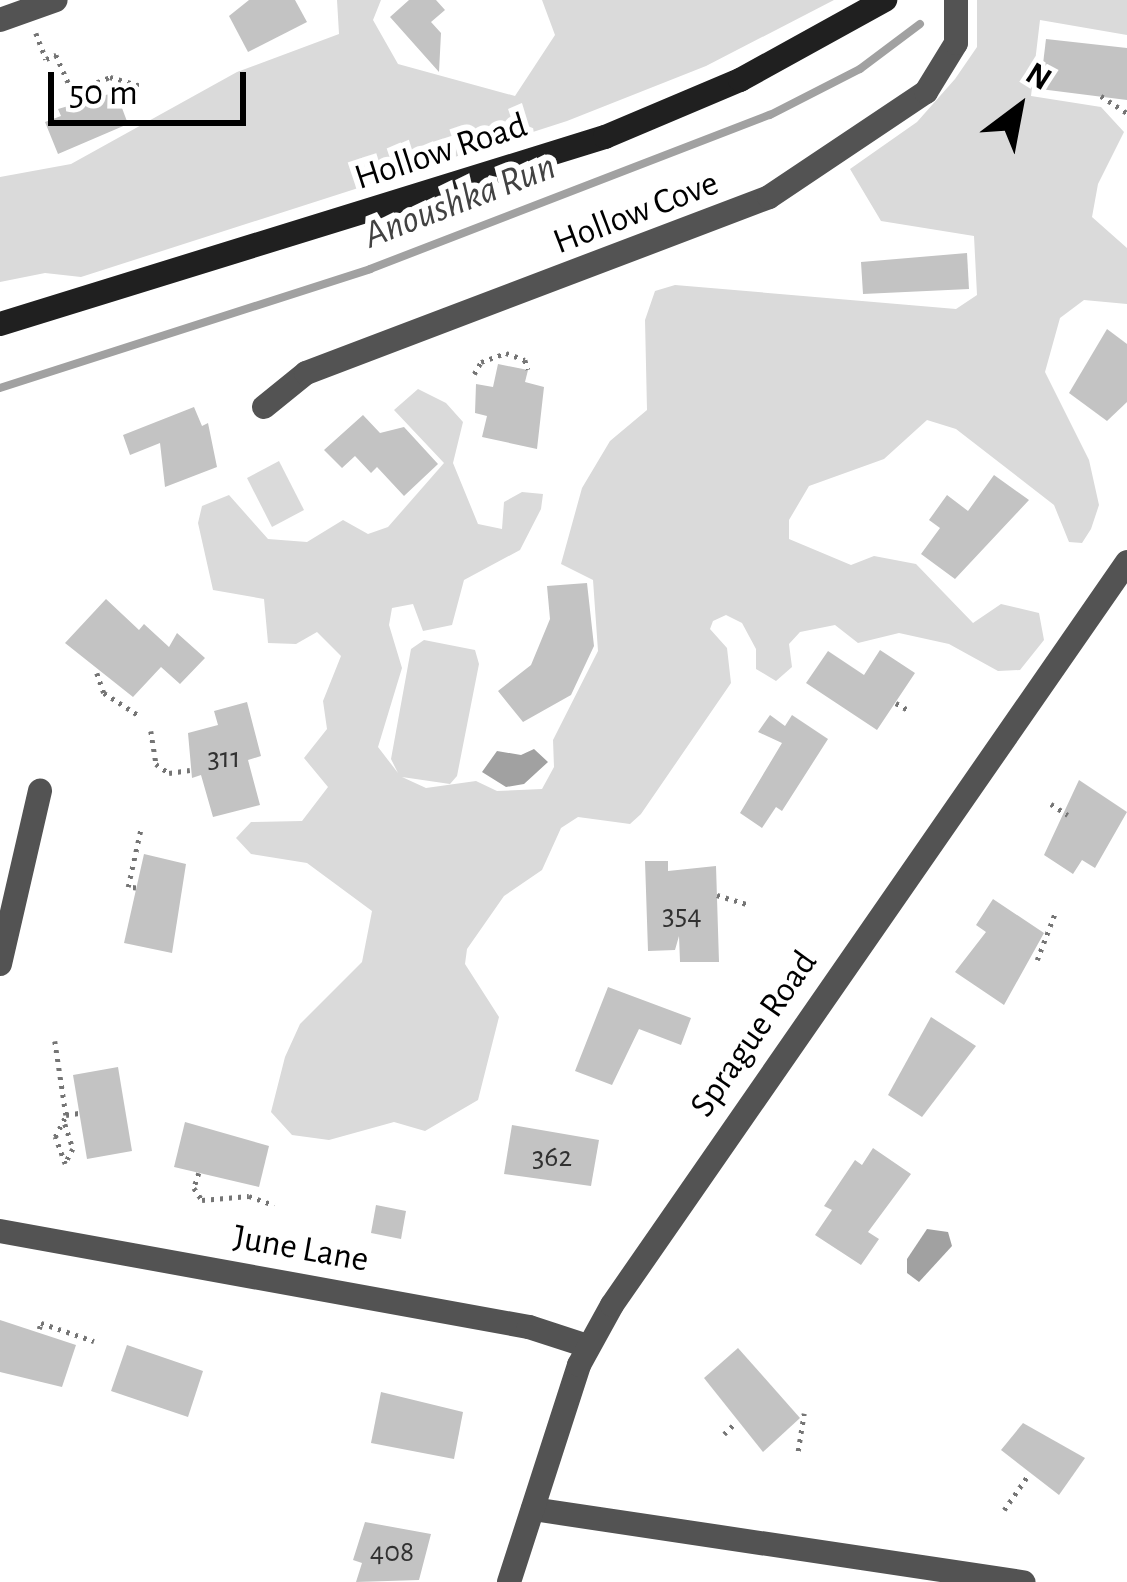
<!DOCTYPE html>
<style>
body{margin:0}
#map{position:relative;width:1127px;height:1582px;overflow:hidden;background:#fff;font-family:"Alegreya Sans",sans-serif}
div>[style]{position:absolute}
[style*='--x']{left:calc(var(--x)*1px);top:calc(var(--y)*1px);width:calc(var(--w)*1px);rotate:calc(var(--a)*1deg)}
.green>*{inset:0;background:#dadada}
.water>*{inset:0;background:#a1a1a1}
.stream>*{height:8px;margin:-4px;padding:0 4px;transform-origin:4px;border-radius:4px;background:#a1a1a1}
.building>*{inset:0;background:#c3c3c3}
.path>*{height:4.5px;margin-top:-2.25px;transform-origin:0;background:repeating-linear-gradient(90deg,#757575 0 3px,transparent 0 9px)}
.street>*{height:24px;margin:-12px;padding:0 12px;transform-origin:12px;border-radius:12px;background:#535353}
.secondary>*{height:24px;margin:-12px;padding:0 12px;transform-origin:12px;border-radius:12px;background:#202020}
span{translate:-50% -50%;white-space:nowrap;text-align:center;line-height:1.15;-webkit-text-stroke:12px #fff;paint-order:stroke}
.number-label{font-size:30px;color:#313131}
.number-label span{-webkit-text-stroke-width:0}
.street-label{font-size:36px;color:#000}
.water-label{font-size:39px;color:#424242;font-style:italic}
.north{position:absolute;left:959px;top:48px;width:120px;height:120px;-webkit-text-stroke:9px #fff;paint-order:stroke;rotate:32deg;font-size:33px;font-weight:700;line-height:48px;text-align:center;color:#000}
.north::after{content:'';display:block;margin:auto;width:42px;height:54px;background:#000;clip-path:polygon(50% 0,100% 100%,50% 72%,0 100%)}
.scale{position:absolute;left:48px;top:72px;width:198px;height:54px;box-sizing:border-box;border:6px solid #000;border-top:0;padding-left:15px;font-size:36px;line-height:42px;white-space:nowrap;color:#000;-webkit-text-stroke:9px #fff;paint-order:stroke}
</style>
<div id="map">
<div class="green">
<div style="clip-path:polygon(337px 0,381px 0,373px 20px,398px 64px,515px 96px,555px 35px,542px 0,834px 0,706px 66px,567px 121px,81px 277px,45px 273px,0 282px,0 177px,71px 164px,237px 72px,339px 34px)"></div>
<div style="clip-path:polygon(977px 0,1127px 0,1127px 35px,1040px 20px,1031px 96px,1101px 107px,1124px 132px,1098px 184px,1092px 217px,1127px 248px,1127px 304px,1084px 300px,1060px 318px,1045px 372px,1089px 460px,1099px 505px,1091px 529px,1082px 543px,1069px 542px,1054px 505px,956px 429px,927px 420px,884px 459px,809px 486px,789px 520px,789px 539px,851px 565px,874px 556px,916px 564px,973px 623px,1001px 604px,1039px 613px,1044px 640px,1020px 670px,998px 671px,949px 644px,899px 633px,858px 643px,835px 625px,800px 632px,789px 644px,792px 667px,776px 681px,756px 669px,756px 649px,742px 623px,726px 615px,713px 621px,710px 629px,727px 648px,731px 683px,641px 814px,630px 824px,578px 817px,561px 828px,542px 870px,504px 896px,467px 949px,465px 964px,499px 1017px,478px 1100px,425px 1131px,394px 1122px,329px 1140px,292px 1135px,271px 1112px,285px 1057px,300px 1024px,362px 962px,372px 911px,307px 863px,251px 854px,236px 838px,251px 822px,302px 821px,328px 787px,304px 758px,327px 729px,323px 701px,341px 656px,317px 632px,296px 644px,268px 643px,264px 599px,213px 590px,198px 523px,202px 506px,229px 495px,268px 539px,307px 542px,343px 520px,368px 534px,388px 527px,444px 463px,394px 410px,418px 389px,446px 403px,463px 422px,453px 463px,478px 524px,502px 529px,504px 502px,522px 492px,543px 494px,541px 509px,520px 550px,464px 580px,452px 625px,423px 631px,413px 604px,392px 608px,389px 625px,402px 668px,378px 747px,398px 773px,391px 759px,411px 649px,424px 640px,475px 650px,479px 664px,457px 776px,450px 784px,402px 777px,426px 788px,476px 781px,497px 791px,542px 789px,554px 767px,553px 740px,598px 651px,593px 580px,561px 564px,582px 488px,610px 441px,647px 410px,645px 320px,655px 291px,675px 285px,956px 309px,977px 295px,974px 236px,881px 221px,850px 169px,917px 122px,955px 79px,977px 47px)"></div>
<div style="clip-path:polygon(279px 461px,304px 510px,272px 527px,247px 478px)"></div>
</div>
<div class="water">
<div style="clip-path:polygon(534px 749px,548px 762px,524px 784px,506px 787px,482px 772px,497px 751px,521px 755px)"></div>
<div style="clip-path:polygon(927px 1229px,948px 1232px,952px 1246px,919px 1282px,907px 1273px,907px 1259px)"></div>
</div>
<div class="stream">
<div style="--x:0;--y:388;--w:389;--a:-17.8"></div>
<div style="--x:370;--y:269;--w:429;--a:-21.1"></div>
<div style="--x:770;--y:115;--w:101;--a:-27.1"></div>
<div style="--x:860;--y:69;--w:75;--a:-36.9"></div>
</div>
<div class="building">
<div style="clip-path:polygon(249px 0,295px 0,307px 22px,248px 52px,229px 16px)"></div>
<div style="clip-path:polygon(409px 0,436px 0,445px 10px,431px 22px,441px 33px,439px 72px,390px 17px)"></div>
<div style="clip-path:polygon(1046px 39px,1127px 48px,1127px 100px,1040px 89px)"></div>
<div style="clip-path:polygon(116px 92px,128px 124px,58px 154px,45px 122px,61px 116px,58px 109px)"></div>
<div style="clip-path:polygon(967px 253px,969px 289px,863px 294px,861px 262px)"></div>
<div style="clip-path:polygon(1107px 329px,1127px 344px,1127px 402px,1107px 421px,1069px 393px)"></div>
<div style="clip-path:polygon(498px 364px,528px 370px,525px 382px,544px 387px,537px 449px,482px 437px,487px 416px,475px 413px,476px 384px,493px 387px)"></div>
<div style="clip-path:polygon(194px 407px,202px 426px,208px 423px,217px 467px,165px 487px,160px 443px,130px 455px,123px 435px)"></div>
<div style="clip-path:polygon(363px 415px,380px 433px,404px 427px,438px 464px,404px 496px,377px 467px,371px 473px,355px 456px,342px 468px,324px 450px)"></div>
<div style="clip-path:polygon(994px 475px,1029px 500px,955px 579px,921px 554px,940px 528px,929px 520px,947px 495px,968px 511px)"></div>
<div style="clip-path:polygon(587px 583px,594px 646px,571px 695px,523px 722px,498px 691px,531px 665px,550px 619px,547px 586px)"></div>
<div style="clip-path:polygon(106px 599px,139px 630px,144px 624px,169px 647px,177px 633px,205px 658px,180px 684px,161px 667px,133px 697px,65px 643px)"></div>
<div style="clip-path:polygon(880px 650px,915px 673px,877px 730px,806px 683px,828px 651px,864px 675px)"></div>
<div style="clip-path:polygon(247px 702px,261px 756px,248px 760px,260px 805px,213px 817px,201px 775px,192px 778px,188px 733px,218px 725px,214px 711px)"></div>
<div style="clip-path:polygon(770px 715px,785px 726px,792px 715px,828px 739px,782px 811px,776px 807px,762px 828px,740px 813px,782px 743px,758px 732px)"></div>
<div style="clip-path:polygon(1079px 780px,1127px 812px,1095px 868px,1082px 860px,1073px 874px,1044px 855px)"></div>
<div style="clip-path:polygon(144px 854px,186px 864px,172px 953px,124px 943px)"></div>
<div style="clip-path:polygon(645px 861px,668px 861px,668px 871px,716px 866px,719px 962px,680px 962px,679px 936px,675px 950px,648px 951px)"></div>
<div style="clip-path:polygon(993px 899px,1044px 933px,1004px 1005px,955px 972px,986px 932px,976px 925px)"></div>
<div style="clip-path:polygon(608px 987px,691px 1018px,681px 1045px,639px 1029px,612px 1085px,575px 1071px)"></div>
<div style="clip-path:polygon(931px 1017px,976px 1046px,922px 1117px,888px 1095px)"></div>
<div style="clip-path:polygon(118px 1067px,132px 1151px,87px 1159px,73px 1075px)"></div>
<div style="clip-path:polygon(185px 1122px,269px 1146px,259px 1187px,174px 1167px)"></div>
<div style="clip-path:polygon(512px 1125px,599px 1140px,591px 1186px,504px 1174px)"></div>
<div style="clip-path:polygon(873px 1148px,911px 1174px,868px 1232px,879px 1239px,861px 1265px,815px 1235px,832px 1210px,824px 1206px,855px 1160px,862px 1165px)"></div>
<div style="clip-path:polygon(376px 1205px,406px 1211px,401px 1239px,371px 1233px)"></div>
<div style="clip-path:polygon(0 1320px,76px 1345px,62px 1387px,0 1372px)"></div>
<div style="clip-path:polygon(127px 1345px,203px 1371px,188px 1417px,111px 1391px)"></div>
<div style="clip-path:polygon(738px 1348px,800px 1418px,763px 1452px,704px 1378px)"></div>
<div style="clip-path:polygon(381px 1392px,463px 1412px,454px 1459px,371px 1443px)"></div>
<div style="clip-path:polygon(1023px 1423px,1085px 1458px,1059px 1495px,1001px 1450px)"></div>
<div style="clip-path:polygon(365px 1522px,431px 1534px,419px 1580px,356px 1582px,362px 1563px,353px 1560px)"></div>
</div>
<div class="path">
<div style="--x:36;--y:33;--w:28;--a:69"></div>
<div style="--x:46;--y:59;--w:11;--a:-22"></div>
<div style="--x:56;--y:55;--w:51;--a:65.9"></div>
<div style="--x:72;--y:92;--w:41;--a:-21.5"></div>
<div style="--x:110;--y:77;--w:35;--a:16"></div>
<div style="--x:1101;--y:96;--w:31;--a:33"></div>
<div style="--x:474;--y:374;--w:14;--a:-60"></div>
<div style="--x:481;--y:362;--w:27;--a:-20"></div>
<div style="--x:506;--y:353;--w:20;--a:20"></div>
<div style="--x:525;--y:360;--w:10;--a:73"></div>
<div style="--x:97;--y:673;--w:21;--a:71"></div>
<div style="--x:104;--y:693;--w:40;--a:32.9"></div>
<div style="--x:896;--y:703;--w:14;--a:30"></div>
<div style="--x:151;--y:731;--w:33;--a:81"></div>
<div style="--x:156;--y:764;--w:16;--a:35"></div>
<div style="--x:169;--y:773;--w:21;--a:-8"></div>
<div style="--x:1051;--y:804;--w:20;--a:33"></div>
<div style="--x:136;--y:888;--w:8;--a:-173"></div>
<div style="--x:128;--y:887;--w:60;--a:-77.6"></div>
<div style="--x:717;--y:895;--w:34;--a:17"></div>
<div style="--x:1037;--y:960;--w:50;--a:-69"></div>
<div style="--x:55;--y:1041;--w:75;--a:81.5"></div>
<div style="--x:66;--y:1115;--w:13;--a:-9"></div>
<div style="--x:65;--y:1124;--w:26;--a:72"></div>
<div style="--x:73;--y:1149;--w:17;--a:118"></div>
<div style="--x:65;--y:1164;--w:29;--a:-110"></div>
<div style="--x:55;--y:1137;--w:25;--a:-63"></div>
<div style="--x:199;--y:1173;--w:16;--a:108"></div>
<div style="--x:194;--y:1188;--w:14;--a:56"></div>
<div style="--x:202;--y:1200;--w:47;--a:-4.9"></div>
<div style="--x:249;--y:1196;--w:27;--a:20"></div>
<div style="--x:39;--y:1329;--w:6;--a:-72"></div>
<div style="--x:41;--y:1323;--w:56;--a:18.8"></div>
<div style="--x:724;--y:1434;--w:17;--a:-45"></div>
<div style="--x:798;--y:1451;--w:38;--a:-81"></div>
<div style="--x:1004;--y:1510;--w:44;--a:-55.2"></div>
</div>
<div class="street">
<div style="--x:0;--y:20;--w:59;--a:-19.7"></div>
<div style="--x:264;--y:407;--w:54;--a:-39"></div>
<div style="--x:306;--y:373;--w:495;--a:-20.8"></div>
<div style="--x:769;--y:197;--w:189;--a:-33.8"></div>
<div style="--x:926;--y:92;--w:57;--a:-58.5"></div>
<div style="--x:956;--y:43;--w:43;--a:-90"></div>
<div style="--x:0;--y:964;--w:178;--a:-77"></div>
<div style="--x:0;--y:1231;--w:538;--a:10.29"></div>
<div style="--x:529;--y:1327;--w:61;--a:18.1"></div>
<div style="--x:533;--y:1509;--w:496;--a:8.5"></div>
<div style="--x:509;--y:1582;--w:228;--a:-72.1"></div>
<div style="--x:579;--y:1365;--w:68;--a:-61.2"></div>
<div style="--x:612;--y:1305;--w:904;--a:-55.27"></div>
</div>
<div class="secondary">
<div style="--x:0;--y:324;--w:633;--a:-17.18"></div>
<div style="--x:605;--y:137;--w:147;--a:-22.9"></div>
<div style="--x:740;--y:80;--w:166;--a:-28.9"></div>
</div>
<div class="number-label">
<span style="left:224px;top:758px">311</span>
<span style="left:682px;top:915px">354</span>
<span style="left:552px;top:1157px">362</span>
<span style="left:392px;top:1552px">408</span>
</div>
<div class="street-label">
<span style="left:441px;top:152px;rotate:-18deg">Hollow Road</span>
<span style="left:636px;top:213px;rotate:-21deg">Hollow Cove</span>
<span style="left:754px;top:1034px;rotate:-55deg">Sprague Road</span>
<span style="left:301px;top:1249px;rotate:10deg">June Lane</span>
</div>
<div class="water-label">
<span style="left:460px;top:202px;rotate:-21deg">Anoushka Run</span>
</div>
<div class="north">N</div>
<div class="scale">50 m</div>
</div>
